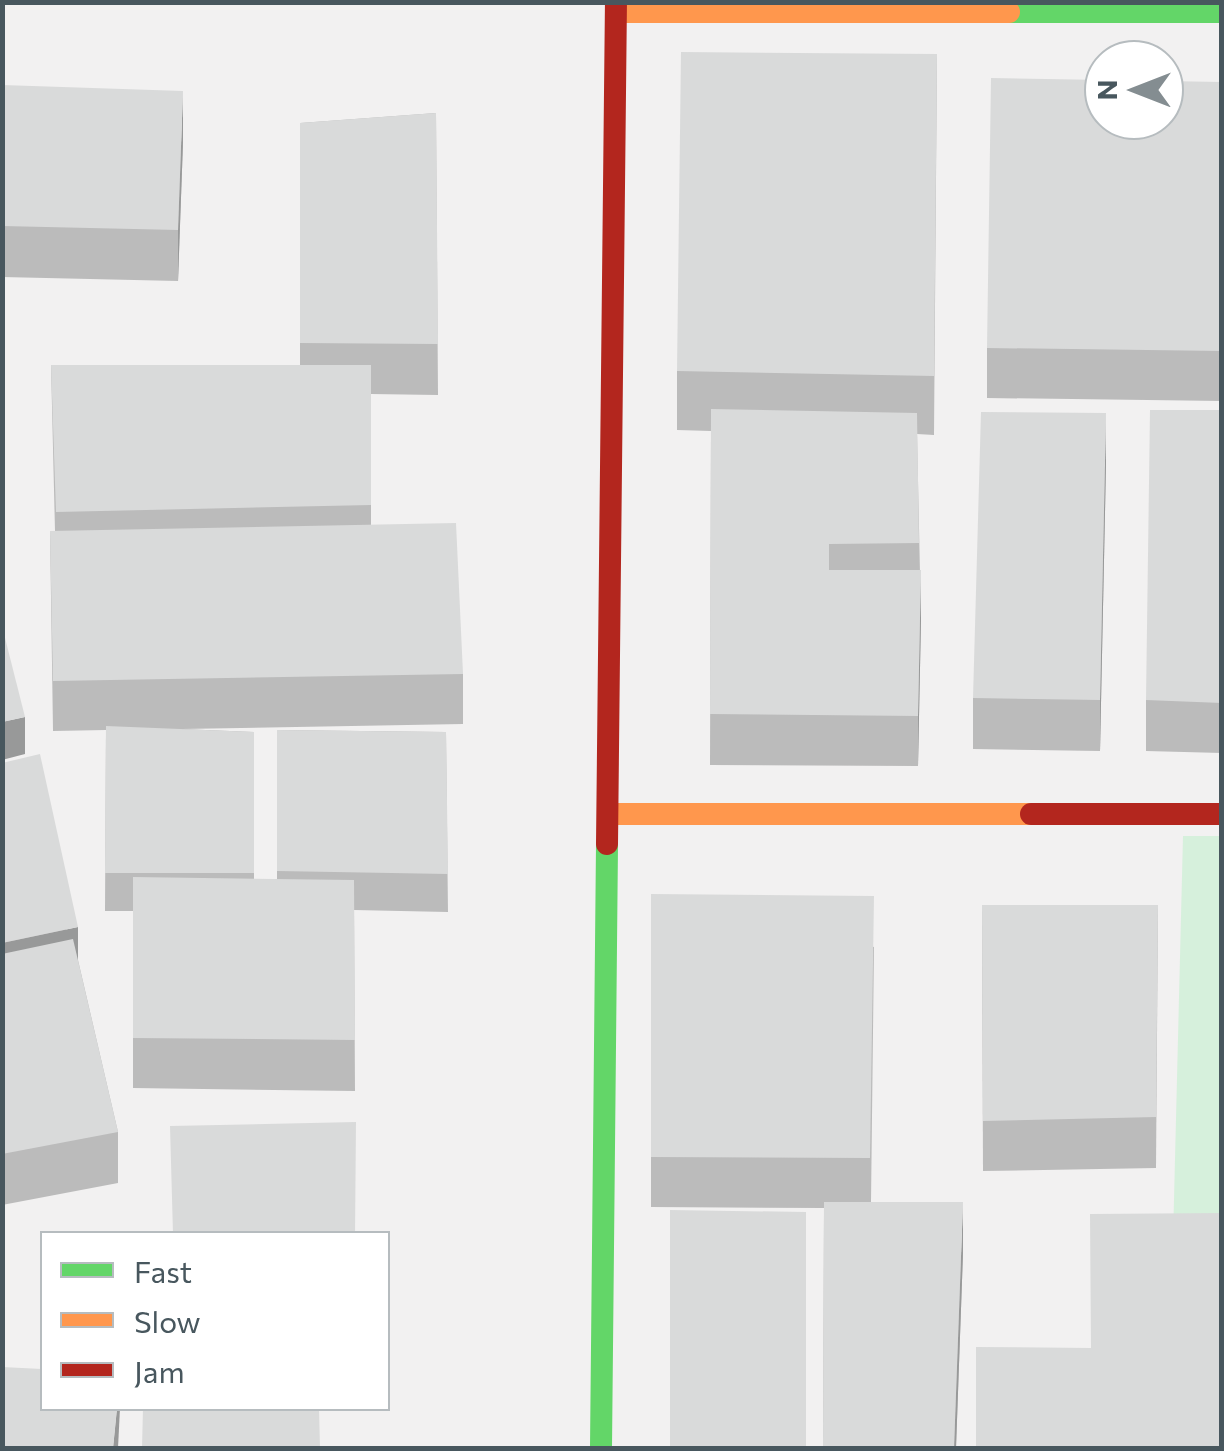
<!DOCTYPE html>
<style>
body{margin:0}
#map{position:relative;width:1224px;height:1451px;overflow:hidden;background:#f2f1f1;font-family:Commissioner,sans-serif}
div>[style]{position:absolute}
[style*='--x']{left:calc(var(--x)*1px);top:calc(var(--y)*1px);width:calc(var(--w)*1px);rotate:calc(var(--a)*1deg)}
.green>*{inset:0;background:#d6f0dc}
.fast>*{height:22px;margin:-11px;padding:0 11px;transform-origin:11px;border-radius:11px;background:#63d668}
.slow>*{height:22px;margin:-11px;padding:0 11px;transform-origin:11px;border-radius:11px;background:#ff974d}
.jam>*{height:22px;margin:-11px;padding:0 11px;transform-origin:11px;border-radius:11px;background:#b3261e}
.wall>*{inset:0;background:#bbb}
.shaded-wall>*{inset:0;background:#989999}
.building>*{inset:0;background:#d9dada}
span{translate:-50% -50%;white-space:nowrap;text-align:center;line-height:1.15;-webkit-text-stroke:8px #fff;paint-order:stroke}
.frame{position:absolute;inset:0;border:5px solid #48575e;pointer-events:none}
.legend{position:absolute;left:40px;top:1231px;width:350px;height:180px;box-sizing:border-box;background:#fff;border:2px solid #b6bcbf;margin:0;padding:12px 18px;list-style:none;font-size:30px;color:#48575e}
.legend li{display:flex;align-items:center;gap:20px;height:50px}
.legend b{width:50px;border:2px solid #b6bcbf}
.north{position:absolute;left:1084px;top:40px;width:100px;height:100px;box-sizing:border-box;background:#fff;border:2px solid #b6bcbf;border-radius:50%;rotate:270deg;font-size:28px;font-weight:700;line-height:40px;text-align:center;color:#48575e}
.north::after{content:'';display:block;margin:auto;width:35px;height:45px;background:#848d91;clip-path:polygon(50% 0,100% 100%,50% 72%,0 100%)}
</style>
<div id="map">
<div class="green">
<div style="clip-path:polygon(1183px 836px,1221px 836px,1221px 1241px,1173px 1240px)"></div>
</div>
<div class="fast">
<div style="--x:1009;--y:12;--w:213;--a:0"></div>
<div style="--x:601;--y:1448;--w:604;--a:-89.43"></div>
</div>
<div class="slow">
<div style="--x:616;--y:12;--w:393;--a:0"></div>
<div style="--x:608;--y:814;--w:423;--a:0"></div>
</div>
<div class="jam">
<div style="--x:1031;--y:814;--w:191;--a:0"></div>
<div style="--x:607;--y:844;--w:842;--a:-89.39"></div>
</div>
<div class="wall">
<div style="clip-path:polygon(937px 54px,934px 435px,917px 434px,921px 620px,918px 766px,710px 765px,711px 431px,677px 430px,677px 371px)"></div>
<div style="clip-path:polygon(1222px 82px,1222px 401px,987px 398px,987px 348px)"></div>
<div style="clip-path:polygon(2px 85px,183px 142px,178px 281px,2px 277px)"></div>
<div style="clip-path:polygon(436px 113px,438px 395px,371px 394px,371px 525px,463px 674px,463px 724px,182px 729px,254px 732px,254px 879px,277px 879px,277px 730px,446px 732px,448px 912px,354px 910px,355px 1091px,133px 1088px,133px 911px,105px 911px,106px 730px,53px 731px,50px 531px,55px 531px,51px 365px,300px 365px,300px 123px)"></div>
<div style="clip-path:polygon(1222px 410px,1222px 753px,1146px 751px,1146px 700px)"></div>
<div style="clip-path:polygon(1106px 464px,1100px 751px,973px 749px,973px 698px)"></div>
<div style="clip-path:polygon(2px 763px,78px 960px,118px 1132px,118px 1183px,2px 1205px)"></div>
<div style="clip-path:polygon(651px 894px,874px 947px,871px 1202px,963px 1253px,956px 1448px,823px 1448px,824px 1208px,651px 1207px)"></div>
<div style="clip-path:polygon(982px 905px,1158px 905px,1156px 1168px,983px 1171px)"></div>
</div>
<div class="shaded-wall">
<div style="clip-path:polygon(183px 91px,183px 142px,178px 281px,178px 230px)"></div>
<div style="clip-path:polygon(1106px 413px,1106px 464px,1100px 751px,1100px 700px)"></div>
<div style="clip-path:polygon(921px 570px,921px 620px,918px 766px,918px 716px)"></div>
<div style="clip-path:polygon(25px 717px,25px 754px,2px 760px,2px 722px)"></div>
<div style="clip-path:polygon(78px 927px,78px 965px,2px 980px,2px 943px)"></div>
<div style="clip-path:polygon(963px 1202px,963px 1253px,956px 1448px,954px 1448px)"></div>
<div style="clip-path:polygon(117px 1408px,120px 1408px,118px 1448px,113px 1448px)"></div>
</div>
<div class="building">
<div style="clip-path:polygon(681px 52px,937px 54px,934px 376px,677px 371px)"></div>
<div style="clip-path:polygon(991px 78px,1104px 80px,1104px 120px,1164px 120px,1164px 81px,1222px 82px,1222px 351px,987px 348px)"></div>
<div style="clip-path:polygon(2px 85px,183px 91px,178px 230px,2px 226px)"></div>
<div style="clip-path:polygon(436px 113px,438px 344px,300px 343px,300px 123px)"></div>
<div style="clip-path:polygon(51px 365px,371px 365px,371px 505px,56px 512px)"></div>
<div style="clip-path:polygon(711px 409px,917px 413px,919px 543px,829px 544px,829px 570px,921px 570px,918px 716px,710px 714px)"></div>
<div style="clip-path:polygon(1150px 410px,1222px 410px,1222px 703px,1146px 700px)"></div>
<div style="clip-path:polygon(981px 412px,1106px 413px,1100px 700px,973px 698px)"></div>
<div style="clip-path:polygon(456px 523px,463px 674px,53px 681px,50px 531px)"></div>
<div style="clip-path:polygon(2px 626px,25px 717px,2px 722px)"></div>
<div style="clip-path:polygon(106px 726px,254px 732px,254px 873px,105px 873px)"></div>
<div style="clip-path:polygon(277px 730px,446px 732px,448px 874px,277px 871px)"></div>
<div style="clip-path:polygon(40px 754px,78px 927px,2px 943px,2px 763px)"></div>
<div style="clip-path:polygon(133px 877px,354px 880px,355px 1040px,133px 1038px)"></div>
<div style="clip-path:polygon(651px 894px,874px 896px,870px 1158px,651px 1157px)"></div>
<div style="clip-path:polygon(982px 905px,1158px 905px,1156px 1117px,983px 1121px)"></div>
<div style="clip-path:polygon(73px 939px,118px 1132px,2px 1154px,2px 954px)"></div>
<div style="clip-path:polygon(356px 1122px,355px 1234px,173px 1234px,170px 1126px)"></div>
<div style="clip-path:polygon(824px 1202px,963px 1202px,954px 1448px,823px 1448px)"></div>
<div style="clip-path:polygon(670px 1210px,806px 1212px,806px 1448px,670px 1448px)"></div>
<div style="clip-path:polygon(1222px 1213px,1222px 1448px,976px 1448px,976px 1347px,1091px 1348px,1090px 1214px)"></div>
<div style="clip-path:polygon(2px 1367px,42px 1369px,42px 1408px,117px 1408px,113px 1448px,2px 1448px)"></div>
<div style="clip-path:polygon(143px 1408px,319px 1408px,320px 1448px,142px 1448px)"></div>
</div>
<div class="frame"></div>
<ul class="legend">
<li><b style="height:12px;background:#63d668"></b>Fast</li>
<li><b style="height:12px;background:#ff974d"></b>Slow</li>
<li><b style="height:12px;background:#b3261e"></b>Jam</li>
</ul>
<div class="north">N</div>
</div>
